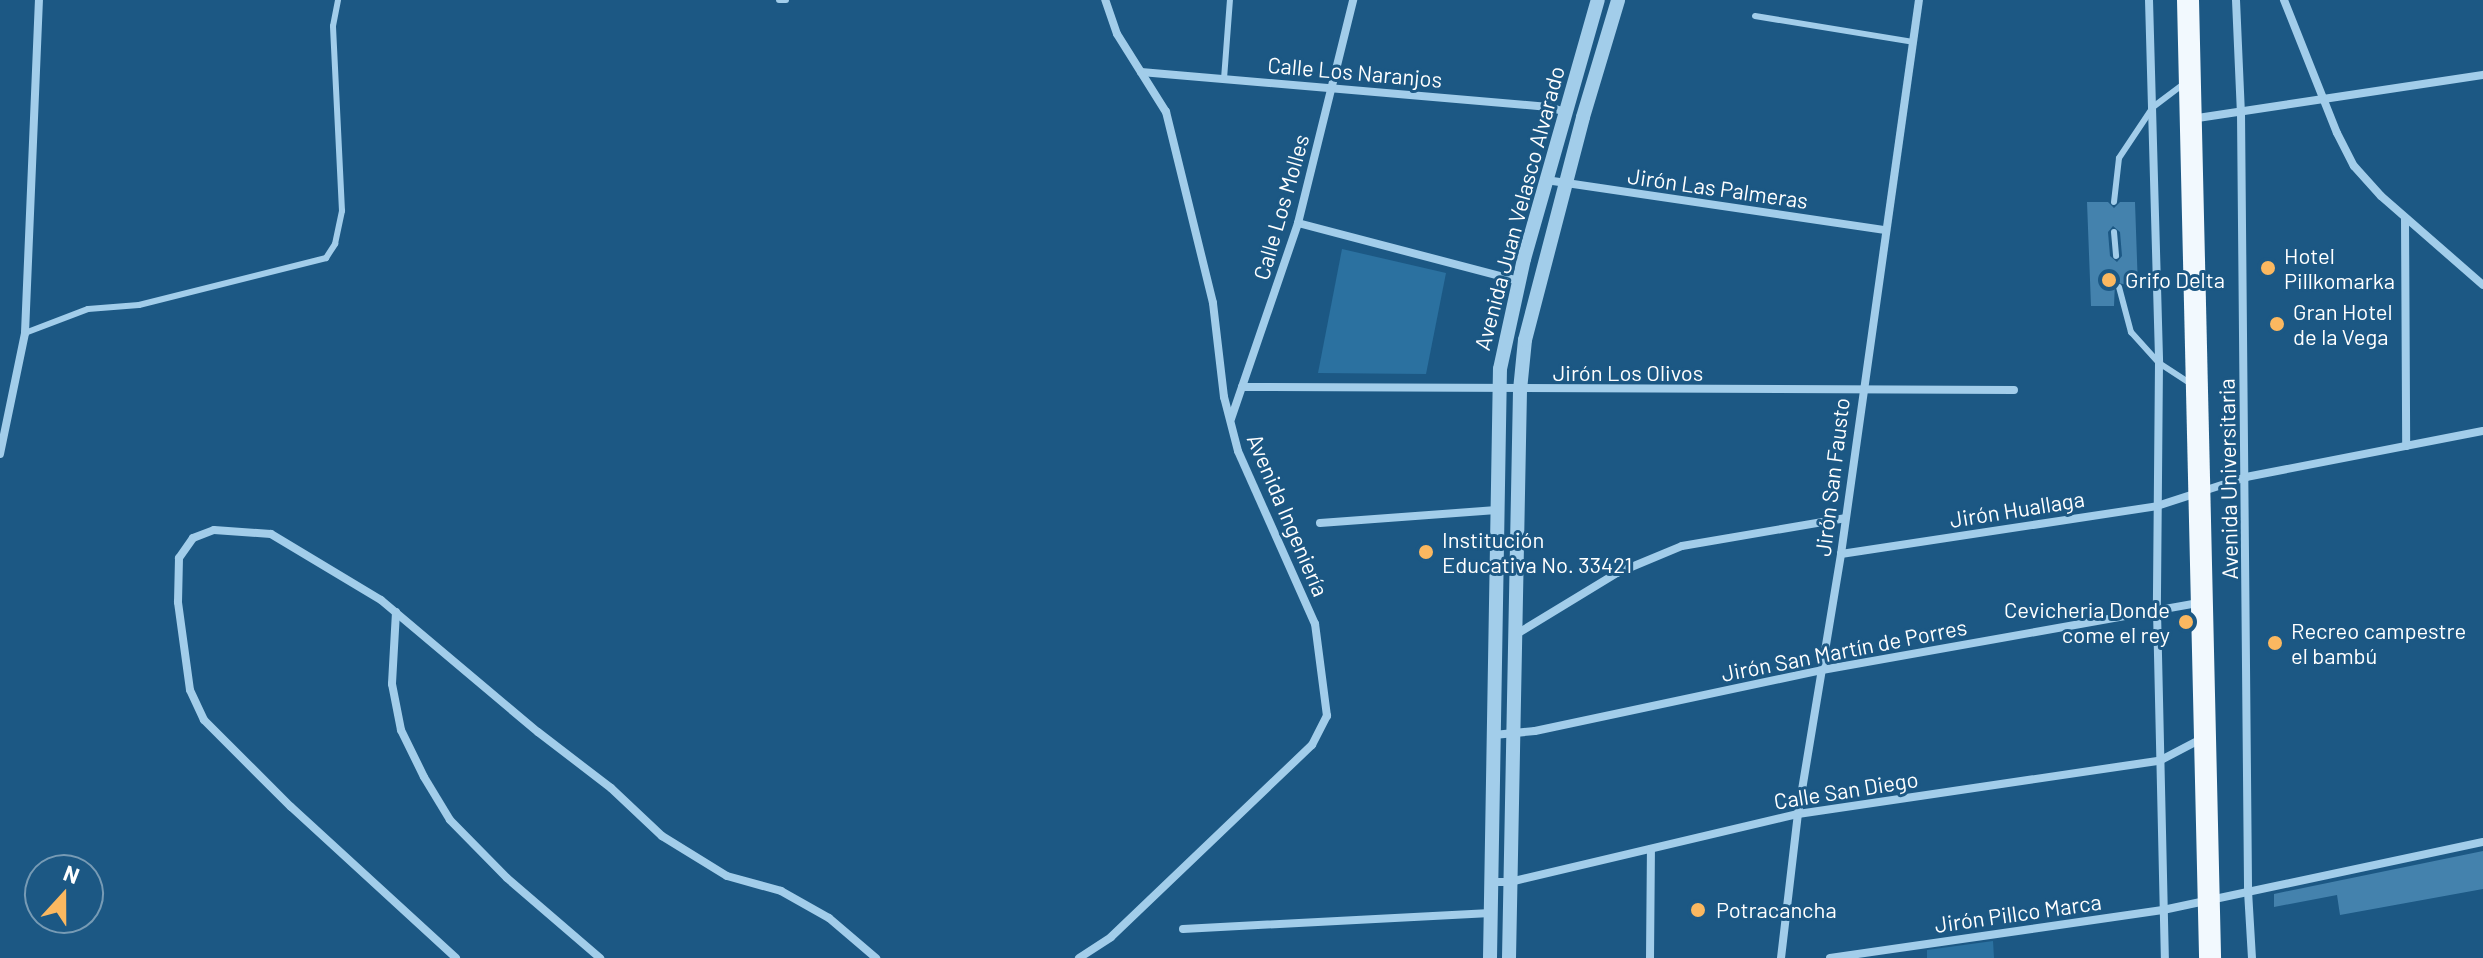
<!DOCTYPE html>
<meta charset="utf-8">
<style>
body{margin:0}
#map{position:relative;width:2483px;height:958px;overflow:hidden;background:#1c5884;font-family:Barlow,sans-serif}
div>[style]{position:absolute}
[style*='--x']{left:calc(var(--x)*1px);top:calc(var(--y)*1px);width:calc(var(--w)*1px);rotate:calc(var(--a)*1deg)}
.green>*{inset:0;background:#2b71a0}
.building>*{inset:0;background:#4482ad}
.service>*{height:6px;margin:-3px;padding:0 3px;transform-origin:3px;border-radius:3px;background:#a2cdea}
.minor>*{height:8px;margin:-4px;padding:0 4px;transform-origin:4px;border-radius:4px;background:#a2cdea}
.tertiary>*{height:14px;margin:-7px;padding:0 7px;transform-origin:7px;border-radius:7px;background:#a2cdea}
.trunk>*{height:22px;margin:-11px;padding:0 11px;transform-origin:11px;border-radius:11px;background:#f2f9fe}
.dots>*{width:22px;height:22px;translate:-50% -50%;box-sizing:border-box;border:4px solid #1c5884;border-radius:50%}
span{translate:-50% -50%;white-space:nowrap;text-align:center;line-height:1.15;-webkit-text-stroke:6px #1c5884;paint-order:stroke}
.street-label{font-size:22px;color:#fff}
.poi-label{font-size:22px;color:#fff}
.left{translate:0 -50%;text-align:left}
.right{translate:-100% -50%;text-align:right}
.north{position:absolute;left:24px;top:854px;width:80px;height:80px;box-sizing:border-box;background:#1c5884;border:2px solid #779bb5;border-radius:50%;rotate:21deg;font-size:22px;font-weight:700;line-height:32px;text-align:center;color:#fff}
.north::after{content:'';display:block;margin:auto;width:28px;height:36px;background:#fbb860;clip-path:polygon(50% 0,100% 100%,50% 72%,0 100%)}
</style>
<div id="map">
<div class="green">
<div style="clip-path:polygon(1342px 249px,1446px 273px,1426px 374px,1318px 373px)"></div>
<div style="clip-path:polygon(1993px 941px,1994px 958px,1927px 958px,1927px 950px)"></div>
</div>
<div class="building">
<div style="clip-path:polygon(evenodd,2087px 202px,2108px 202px,2114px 208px,2120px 202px,2135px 202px,2138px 288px,2115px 282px,2114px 306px,2091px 306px,2087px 202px,2113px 226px,2120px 232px,2122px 256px,2117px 262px,2110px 256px,2108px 232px,2113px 226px)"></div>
<div style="clip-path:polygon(2483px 851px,2483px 889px,2340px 915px,2337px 895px,2274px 907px,2274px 894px)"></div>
</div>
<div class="service">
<div style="--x:779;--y:0;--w:7;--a:0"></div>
<div style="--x:1755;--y:16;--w:160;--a:9.3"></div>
<div style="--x:1224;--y:79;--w:79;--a:-85.7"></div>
<div style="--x:2114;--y:202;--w:44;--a:-83.5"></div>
<div style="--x:2119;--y:158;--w:61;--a:-56.3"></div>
<div style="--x:2153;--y:107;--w:38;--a:-37"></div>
<div style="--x:2114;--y:232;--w:24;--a:85"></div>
<div style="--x:2119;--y:287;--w:47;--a:75.1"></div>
<div style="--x:2131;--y:332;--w:42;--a:47.9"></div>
<div style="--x:2159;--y:363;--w:37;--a:33"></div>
<div style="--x:25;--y:333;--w:67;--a:-20.9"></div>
<div style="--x:88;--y:309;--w:51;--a:-4.5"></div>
<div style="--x:139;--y:305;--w:193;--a:-14.1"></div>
<div style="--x:326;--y:258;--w:17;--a:-57"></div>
<div style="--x:335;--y:244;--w:34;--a:-78"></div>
<div style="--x:342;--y:211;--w:185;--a:-92.8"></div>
<div style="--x:333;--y:26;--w:26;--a:-79"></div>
</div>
<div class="minor">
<div style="--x:2149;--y:0;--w:363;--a:88.4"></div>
<div style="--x:2159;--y:363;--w:248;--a:90.5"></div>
<div style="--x:2157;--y:611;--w:347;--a:88.7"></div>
<div style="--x:2236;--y:0;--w:114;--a:87.5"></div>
<div style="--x:2241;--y:114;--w:777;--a:89.48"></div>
<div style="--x:2248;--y:891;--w:67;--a:86.6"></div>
<div style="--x:2284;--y:0;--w:143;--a:68.3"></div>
<div style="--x:2337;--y:133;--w:37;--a:63"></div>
<div style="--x:2354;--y:166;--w:40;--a:48"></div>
<div style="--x:2381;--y:196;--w:135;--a:41.1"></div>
<div style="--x:1141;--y:72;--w:409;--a:4.9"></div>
<div style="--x:1549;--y:107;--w:17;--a:17"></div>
<div style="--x:2191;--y:119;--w:295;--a:-8.6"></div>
<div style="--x:1546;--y:180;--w:343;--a:8.4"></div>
<div style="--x:2405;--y:218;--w:228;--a:89.7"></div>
<div style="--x:1298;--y:223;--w:228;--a:14.7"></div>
<div style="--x:1242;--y:387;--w:772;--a:0.22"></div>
<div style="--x:1231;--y:419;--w:207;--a:-71.1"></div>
<div style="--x:1298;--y:223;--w:230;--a:-76.1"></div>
<div style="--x:0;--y:454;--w:124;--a:-78.3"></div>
<div style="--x:25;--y:333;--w:333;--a:-87.6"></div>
<div style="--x:1320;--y:523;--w:177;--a:-4.2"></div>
<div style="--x:1841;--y:554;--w:320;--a:-8.6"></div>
<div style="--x:2157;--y:506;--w:94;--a:-18"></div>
<div style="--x:2246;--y:477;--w:241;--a:-11"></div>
<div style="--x:396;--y:612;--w:72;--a:93.2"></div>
<div style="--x:392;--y:684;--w:47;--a:78.9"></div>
<div style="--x:401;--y:730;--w:52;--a:63.9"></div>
<div style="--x:424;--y:777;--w:50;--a:58.8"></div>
<div style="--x:450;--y:820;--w:81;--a:45.5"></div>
<div style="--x:507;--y:878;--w:123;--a:40.7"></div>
<div style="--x:1515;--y:635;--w:119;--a:-31.3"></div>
<div style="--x:1617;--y:573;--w:70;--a:-22.6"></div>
<div style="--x:1682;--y:546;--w:165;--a:-9.7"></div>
<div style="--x:1494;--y:735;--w:41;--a:-5.6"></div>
<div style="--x:1535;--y:731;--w:293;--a:-12"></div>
<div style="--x:1822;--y:670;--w:384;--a:-10.1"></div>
<div style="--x:1491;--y:882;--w:19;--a:0"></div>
<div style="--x:1510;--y:882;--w:296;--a:-13.3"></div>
<div style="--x:1798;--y:814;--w:365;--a:-8.4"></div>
<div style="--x:2159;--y:761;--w:47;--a:-27.6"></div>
<div style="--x:1183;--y:929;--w:308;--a:-3"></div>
<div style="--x:456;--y:958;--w:224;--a:-137.5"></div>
<div style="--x:291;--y:807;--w:123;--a:-135"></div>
<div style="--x:204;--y:720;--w:33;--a:-115"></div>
<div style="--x:190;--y:690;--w:89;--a:-97.8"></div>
<div style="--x:178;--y:602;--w:44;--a:-88.7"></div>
<div style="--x:179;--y:558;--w:24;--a:-55"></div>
<div style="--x:193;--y:538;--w:22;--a:-21"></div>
<div style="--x:214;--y:530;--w:57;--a:4"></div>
<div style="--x:271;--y:534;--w:128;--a:31"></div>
<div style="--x:381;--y:600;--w:205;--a:40.1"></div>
<div style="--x:538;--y:732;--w:92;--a:37.5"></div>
<div style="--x:611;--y:788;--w:70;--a:43.3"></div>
<div style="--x:662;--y:836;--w:76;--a:31.6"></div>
<div style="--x:727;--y:876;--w:56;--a:15.5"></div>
<div style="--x:781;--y:891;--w:55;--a:29.4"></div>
<div style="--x:829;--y:918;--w:62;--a:40.4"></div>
<div style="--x:1079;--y:958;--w:38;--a:-33"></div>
<div style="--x:1111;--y:937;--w:278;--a:-43.7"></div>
<div style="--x:1312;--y:745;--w:33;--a:-63"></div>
<div style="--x:1327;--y:716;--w:93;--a:-97.4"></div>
<div style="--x:1315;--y:624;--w:189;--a:-114"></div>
<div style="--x:1238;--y:451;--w:56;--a:-104.5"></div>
<div style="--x:1224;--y:397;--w:95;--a:-96.7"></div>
<div style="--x:1213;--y:303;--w:197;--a:-103.8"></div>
<div style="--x:1166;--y:112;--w:92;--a:-122.1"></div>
<div style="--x:1117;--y:34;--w:36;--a:-109"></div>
<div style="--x:1650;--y:958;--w:109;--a:-89.5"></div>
<div style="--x:1781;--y:958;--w:145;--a:-83.3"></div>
<div style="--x:1798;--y:814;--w:264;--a:-80.6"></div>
<div style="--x:1841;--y:554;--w:559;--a:-81.99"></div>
<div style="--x:1830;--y:958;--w:336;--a:-8.2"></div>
<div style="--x:2163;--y:910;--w:327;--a:-12"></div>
</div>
<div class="tertiary">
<div style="--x:1490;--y:958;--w:589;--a:-89.03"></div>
<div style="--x:1500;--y:369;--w:113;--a:-77.7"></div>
<div style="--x:1524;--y:259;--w:269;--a:-74.1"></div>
<div style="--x:1509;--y:958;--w:568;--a:-88.89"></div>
<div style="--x:1520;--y:390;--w:50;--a:-84.3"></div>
<div style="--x:1525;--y:340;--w:230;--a:-75.4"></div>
<div style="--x:1583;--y:117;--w:122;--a:-73.3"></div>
</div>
<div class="trunk">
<div style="--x:2188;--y:0;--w:958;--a:88.68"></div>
</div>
<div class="dots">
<div style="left:2268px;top:268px;background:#fbb860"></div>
<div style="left:2109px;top:280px;background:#fbb860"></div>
<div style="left:2277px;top:324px;background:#fbb860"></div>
<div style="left:1426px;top:552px;background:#fbb860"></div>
<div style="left:2186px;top:622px;background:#fbb860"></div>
<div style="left:2275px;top:643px;background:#fbb860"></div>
<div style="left:1698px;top:910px;background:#fbb860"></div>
</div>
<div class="street-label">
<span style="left:1355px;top:72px;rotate:5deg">Calle Los Naranjos</span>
<span style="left:1718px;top:188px;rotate:8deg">Jirón Las Palmeras</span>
<span style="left:1281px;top:207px;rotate:-74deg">Calle Los Molles</span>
<span style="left:1519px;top:208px;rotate:-75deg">Avenida Juan Velasco Alvarado</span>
<span style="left:1628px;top:373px">Jirón Los Olivos</span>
<span style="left:1832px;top:477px;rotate:-83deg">Jirón San Fausto</span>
<span style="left:2228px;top:479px;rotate:-91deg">Avenida Universitaria</span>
<span style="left:2017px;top:509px;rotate:-9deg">Jirón Huallaga</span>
<span style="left:1288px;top:515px;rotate:67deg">Avenida Ingeniería</span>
<span style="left:1844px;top:650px;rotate:-11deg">Jirón San Martín de Porres</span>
<span style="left:1846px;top:790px;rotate:-9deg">Calle San Diego</span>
<span style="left:2018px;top:913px;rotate:-8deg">Jirón Pillco Marca</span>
</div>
<div class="poi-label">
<span class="left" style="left:2284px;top:268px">Hotel<br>Pillkomarka</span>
<span class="left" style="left:2125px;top:280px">Grifo Delta</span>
<span class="left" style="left:2293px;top:324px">Gran Hotel<br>de la Vega</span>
<span class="left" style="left:1442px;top:552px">Institución<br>Educativa No. 33421</span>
<span class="right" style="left:2170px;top:622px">Cevicheria Donde<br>come el rey</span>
<span class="left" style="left:2291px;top:643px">Recreo campestre<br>el bambú</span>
<span class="left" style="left:1716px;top:910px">Potracancha</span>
</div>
<div class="north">N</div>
</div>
